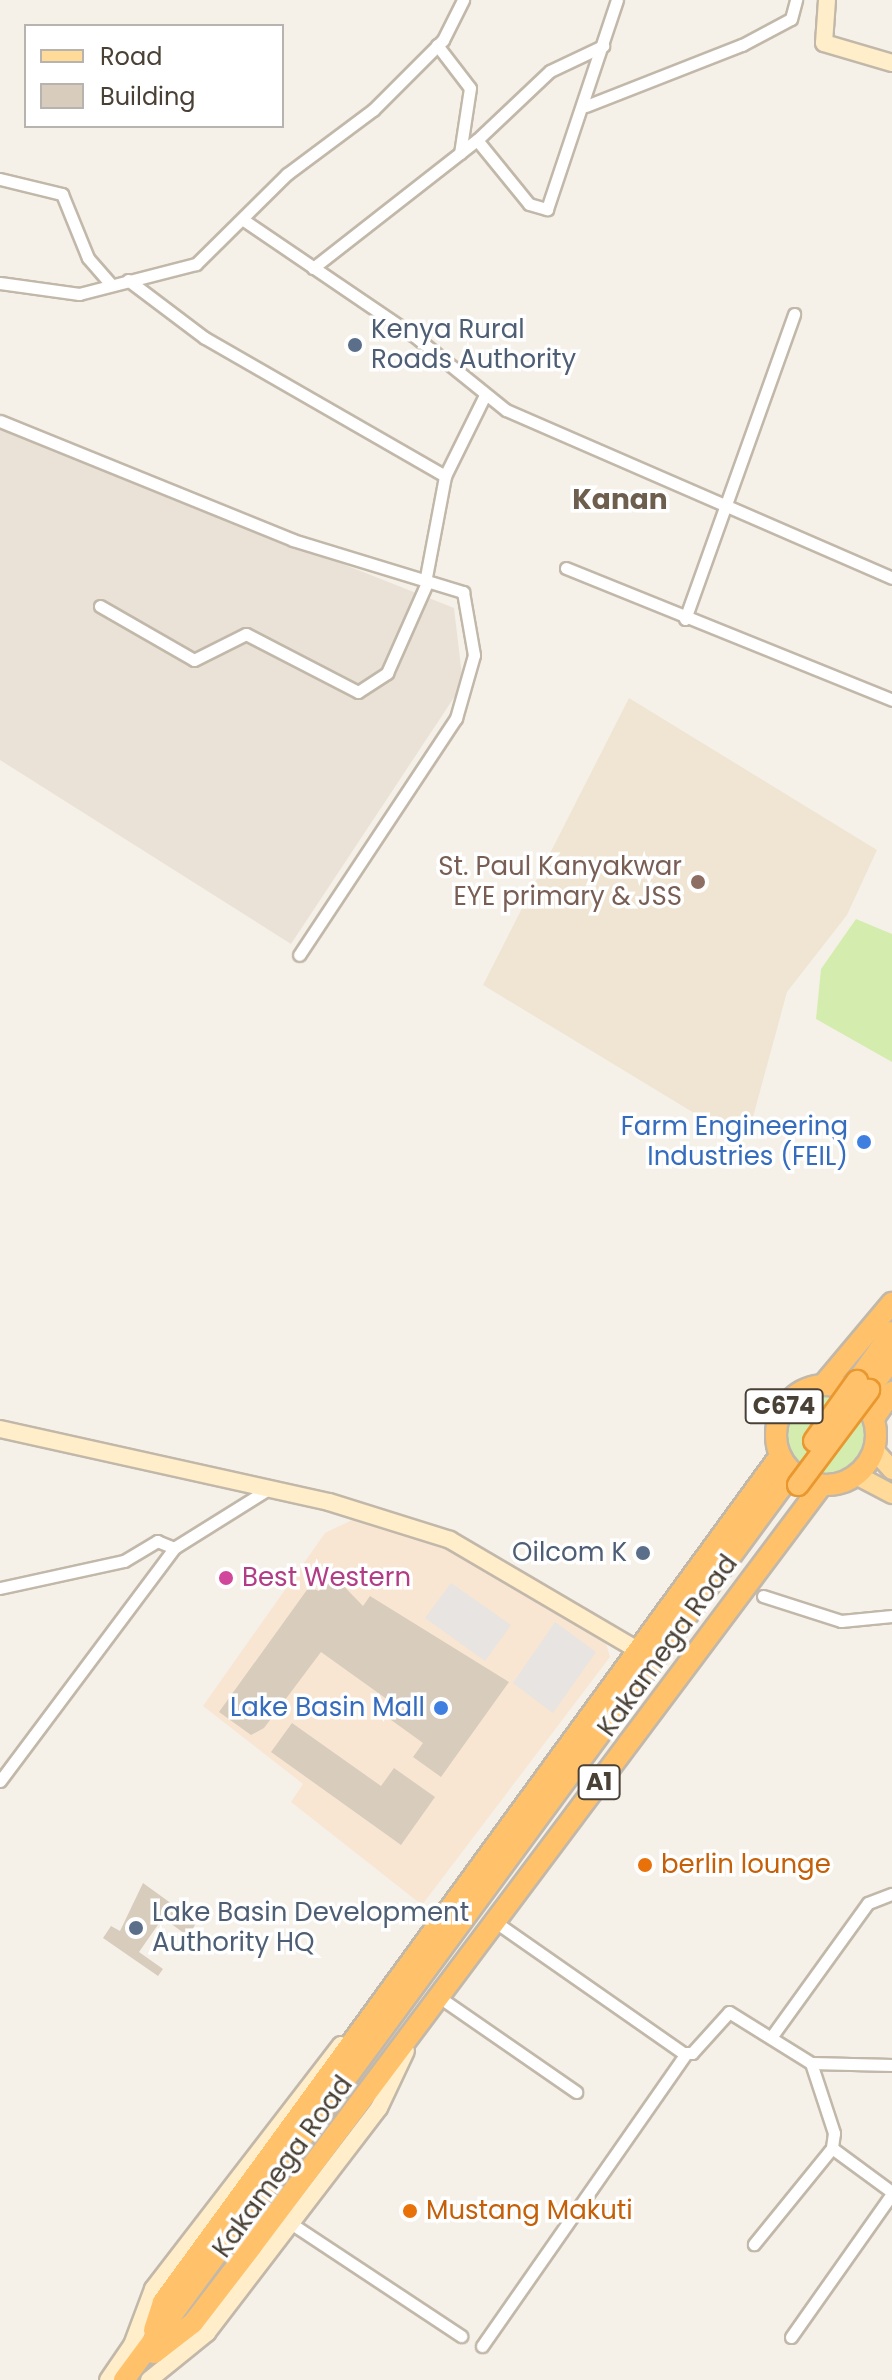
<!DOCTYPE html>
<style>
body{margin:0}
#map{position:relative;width:892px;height:2380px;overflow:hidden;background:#f5f1e9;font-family:Poppins,sans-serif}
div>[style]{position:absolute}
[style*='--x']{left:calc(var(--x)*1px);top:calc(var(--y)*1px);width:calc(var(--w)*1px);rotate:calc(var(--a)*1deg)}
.residential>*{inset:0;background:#eae2d6}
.commercial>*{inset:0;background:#f8e6d3}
.education>*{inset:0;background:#f0e5d2}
.green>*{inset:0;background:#d5ecaf}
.round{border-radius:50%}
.parking>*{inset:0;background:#e7e4e1}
.building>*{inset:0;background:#d8ccbd}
.roads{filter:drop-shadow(2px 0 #c2b8aa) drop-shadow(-2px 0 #c2b8aa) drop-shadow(0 2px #c2b8aa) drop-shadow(0 -2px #c2b8aa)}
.street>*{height:11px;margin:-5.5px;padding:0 5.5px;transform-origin:5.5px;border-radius:5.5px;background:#fff}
.secondary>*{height:16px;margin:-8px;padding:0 8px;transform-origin:8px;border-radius:8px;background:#ffeec9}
.primary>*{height:18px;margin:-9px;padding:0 9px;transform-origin:9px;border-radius:9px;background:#ffda98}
.highway>*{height:20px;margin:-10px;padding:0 10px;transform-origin:10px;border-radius:10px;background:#ffc26a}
.highway>.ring{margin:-10px;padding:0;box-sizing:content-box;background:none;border:20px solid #ffc26a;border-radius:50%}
.bridges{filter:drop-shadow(2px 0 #e9972f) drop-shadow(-2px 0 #e9972f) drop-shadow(0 2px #e9972f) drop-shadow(0 -2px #e9972f)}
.highway-bridge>*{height:20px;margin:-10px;padding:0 10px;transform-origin:10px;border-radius:10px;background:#ffc26a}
.dots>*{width:22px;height:22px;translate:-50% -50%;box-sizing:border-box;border:4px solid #fff;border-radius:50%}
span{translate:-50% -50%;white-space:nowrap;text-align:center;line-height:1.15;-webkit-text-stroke:7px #fff;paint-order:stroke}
.shield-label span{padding:2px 6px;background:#fff;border:2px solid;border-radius:6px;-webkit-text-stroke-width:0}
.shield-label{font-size:24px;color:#4a4136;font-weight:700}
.service-label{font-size:26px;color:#4e5e75}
.left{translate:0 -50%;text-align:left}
.right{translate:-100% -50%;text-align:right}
.education-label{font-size:26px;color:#785e54}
.shop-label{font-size:26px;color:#366cbe}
.hotel-label{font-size:26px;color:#b23c85}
.street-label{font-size:26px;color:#4a4136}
.food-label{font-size:26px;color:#c56008}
.neighbourhood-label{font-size:28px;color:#6e5e4d;font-weight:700}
.legend{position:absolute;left:24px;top:24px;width:260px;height:104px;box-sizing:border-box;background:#fff;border:2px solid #b7b3af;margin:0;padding:10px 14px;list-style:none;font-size:24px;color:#4a4136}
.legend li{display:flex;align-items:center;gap:16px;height:40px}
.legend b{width:40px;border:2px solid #b7b3af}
</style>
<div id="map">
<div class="residential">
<div style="clip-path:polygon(0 428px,454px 608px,463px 684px,291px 944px,0 760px)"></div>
</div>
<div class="commercial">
<div style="clip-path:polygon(358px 1517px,451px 1548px,604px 1636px,610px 1657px,422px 1905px,291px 1802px,303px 1784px,203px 1706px,325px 1533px)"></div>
</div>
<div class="education">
<div style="clip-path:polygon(629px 698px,877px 850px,847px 915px,787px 992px,750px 1128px,694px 1113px,483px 985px)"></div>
</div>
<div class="green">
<div style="clip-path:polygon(856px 919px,892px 934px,892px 1062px,816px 1019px,821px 969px)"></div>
<div class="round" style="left:785px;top:1393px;width:84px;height:84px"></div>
</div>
<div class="parking">
<div style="clip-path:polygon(451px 1583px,511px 1625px,485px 1661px,425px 1618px)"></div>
<div style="clip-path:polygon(555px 1622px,596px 1652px,553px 1713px,513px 1683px)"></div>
</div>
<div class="building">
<div style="clip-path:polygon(332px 1574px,363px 1606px,370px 1596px,509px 1682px,441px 1777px,413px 1757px,423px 1743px,387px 1717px,395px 1705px,321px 1652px,264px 1728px,251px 1735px,219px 1712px,309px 1587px,319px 1591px)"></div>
<div style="clip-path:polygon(292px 1723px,381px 1786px,394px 1768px,435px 1797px,401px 1845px,271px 1752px)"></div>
<div style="clip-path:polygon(143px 1883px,197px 1922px,188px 1936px,163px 1918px,155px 1929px,139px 1952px,163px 1969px,158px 1976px,103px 1938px,111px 1926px,120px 1931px)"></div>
</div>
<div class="roads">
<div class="street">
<div style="--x:437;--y:45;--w:54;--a:52.5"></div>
<div style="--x:470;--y:88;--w:66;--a:98.7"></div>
<div style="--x:586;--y:106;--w:168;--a:-21.4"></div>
<div style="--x:742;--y:45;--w:55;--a:-28"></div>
<div style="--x:791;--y:19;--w:20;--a:-75"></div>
<div style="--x:477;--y:140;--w:82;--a:50.9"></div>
<div style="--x:529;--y:204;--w:19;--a:16"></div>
<div style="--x:547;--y:209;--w:220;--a:-71.5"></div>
<div style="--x:0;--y:179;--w:64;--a:13.6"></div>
<div style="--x:62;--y:194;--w:69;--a:67.9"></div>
<div style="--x:88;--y:258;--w:33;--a:49"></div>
<div style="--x:245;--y:221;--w:203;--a:34.2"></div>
<div style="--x:413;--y:335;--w:119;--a:38.9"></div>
<div style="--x:506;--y:410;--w:421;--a:23.5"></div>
<div style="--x:313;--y:268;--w:208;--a:-38"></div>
<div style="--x:477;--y:140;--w:100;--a:-43.4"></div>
<div style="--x:550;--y:71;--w:59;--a:-25.3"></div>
<div style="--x:128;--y:280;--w:96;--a:37"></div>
<div style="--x:205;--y:338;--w:277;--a:29.9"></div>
<div style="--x:0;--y:283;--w:80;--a:7.9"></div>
<div style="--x:79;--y:294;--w:121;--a:-14.4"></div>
<div style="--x:196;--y:264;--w:128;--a:-44.7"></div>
<div style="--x:287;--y:174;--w:107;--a:-36.7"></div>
<div style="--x:373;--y:110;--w:99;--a:-45"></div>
<div style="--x:443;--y:40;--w:45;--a:-63.4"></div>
<div style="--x:0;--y:421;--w:316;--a:22.1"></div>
<div style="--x:293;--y:540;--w:178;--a:17"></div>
<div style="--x:463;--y:592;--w:64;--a:80.1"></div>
<div style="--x:474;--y:655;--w:66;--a:105.9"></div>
<div style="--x:456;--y:718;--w:284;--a:123.5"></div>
<div style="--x:566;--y:568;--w:352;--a:22"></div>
<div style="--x:426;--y:577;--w:103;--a:-79.3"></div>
<div style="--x:445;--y:476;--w:88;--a:-63.7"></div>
<div style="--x:100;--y:606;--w:108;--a:29.9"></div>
<div style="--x:194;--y:660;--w:58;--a:-26.6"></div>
<div style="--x:246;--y:634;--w:126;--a:27.4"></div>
<div style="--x:358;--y:692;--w:35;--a:-33"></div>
<div style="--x:387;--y:673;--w:96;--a:-66.1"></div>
<div style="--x:685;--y:619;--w:324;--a:-70.3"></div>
<div style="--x:0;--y:1588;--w:127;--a:-12.3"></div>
<div style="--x:124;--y:1561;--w:39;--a:-31"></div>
<div style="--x:157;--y:1541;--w:18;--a:22"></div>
<div style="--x:763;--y:1596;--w:82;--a:17.8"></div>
<div style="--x:841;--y:1621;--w:51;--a:-5.6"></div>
<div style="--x:0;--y:1781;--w:291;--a:-53.2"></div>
<div style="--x:174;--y:1548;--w:113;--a:-32"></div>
<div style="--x:494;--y:1921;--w:231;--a:34.9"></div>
<div style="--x:683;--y:2053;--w:9;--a:0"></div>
<div style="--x:692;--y:2053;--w:55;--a:-47.9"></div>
<div style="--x:729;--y:2012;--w:97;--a:31.9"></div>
<div style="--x:811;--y:2063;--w:74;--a:71.8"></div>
<div style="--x:834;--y:2133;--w:15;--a:98"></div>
<div style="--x:832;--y:2148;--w:124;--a:129.1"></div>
<div style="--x:439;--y:1997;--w:167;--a:34.7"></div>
<div style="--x:772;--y:2036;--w:164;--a:-54.2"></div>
<div style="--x:868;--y:1903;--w:26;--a:-21"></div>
<div style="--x:811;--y:2063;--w:81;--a:1.4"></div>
<div style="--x:832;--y:2148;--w:74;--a:36.3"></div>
<div style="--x:292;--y:2224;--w:203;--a:33.5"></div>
<div style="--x:791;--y:2337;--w:175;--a:-54.8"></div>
<div style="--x:482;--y:2346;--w:356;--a:-55.1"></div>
</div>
<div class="secondary">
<div style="--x:827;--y:0;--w:43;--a:94"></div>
<div style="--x:824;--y:43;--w:71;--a:16.4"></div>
<div style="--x:0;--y:1429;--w:337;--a:12.5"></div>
<div style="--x:329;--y:1502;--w:127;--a:17.4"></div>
<div style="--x:450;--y:1540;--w:221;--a:30.4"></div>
<div style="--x:108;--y:2380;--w:42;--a:-55.6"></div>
<div style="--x:132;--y:2345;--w:60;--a:-69.4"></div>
<div style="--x:153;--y:2289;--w:308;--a:-52.4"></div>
<div style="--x:149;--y:2380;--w:75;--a:-39"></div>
<div style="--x:207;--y:2333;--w:283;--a:-52.6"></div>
<div style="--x:379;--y:2108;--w:63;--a:-64.7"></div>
</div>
<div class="primary">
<div style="--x:874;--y:1450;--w:27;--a:48"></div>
<div style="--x:856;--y:1475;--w:41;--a:27.8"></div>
</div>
<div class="highway">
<div style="--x:857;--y:1381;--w:60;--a:-54.5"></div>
<div style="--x:824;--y:1384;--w:106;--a:-50"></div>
<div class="ring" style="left:776px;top:1385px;width:80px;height:80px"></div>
<div style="--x:869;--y:1390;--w:38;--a:-53"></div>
<div style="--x:874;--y:1418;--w:32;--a:-55"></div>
<div style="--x:154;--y:2330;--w:29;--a:-72"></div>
<div style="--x:163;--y:2302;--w:1047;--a:-53.9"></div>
<div style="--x:154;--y:2353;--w:49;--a:-37.6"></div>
<div style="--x:193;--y:2323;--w:97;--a:-52.5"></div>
<div style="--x:252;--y:2246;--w:951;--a:-53.17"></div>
<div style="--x:124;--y:2380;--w:1121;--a:-53.63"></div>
</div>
</div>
<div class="bridges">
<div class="highway-bridge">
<div style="--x:814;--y:1441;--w:74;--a:-54.4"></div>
<div style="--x:798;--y:1485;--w:119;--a:-53.2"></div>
</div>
</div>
<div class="dots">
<div style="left:355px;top:345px;background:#5c6f8a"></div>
<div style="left:698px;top:882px;background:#8d6e63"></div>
<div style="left:864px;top:1142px;background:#3f7fe0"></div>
<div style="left:643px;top:1553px;background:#5c6f8a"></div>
<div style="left:226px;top:1578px;background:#d1479c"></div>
<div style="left:441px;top:1708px;background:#3f7fe0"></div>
<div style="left:645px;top:1865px;background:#e8710a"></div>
<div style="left:136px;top:1928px;background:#5c6f8a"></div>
<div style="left:410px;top:2211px;background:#e8710a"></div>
</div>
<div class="shield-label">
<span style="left:784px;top:1406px">C674</span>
<span style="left:599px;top:1782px">A1</span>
</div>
<div class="service-label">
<span class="left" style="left:371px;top:345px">Kenya Rural<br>Roads Authority</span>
<span class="right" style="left:627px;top:1553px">Oilcom K</span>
<span class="left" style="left:152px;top:1928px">Lake Basin Development<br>Authority HQ</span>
</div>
<div class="education-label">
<span class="right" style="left:682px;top:882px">St. Paul Kanyakwar<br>EYE primary &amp; JSS</span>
</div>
<div class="shop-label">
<span class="right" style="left:848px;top:1142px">Farm Engineering<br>Industries (FEIL)</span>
<span class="right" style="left:425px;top:1708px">Lake Basin Mall</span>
</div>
<div class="hotel-label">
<span class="left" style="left:242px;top:1578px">Best Western</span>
</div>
<div class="street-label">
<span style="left:668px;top:1646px;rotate:-54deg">Kakamega Road</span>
<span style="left:283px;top:2167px;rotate:-54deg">Kakamega Road</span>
</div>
<div class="food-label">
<span class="left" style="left:661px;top:1865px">berlin lounge</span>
<span class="left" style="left:426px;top:2211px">Mustang Makuti</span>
</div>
<div class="neighbourhood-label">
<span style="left:620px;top:500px">Kanan</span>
</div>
<ul class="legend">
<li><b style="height:10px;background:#ffda98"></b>Road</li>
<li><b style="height:22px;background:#d8ccbd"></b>Building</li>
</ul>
</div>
